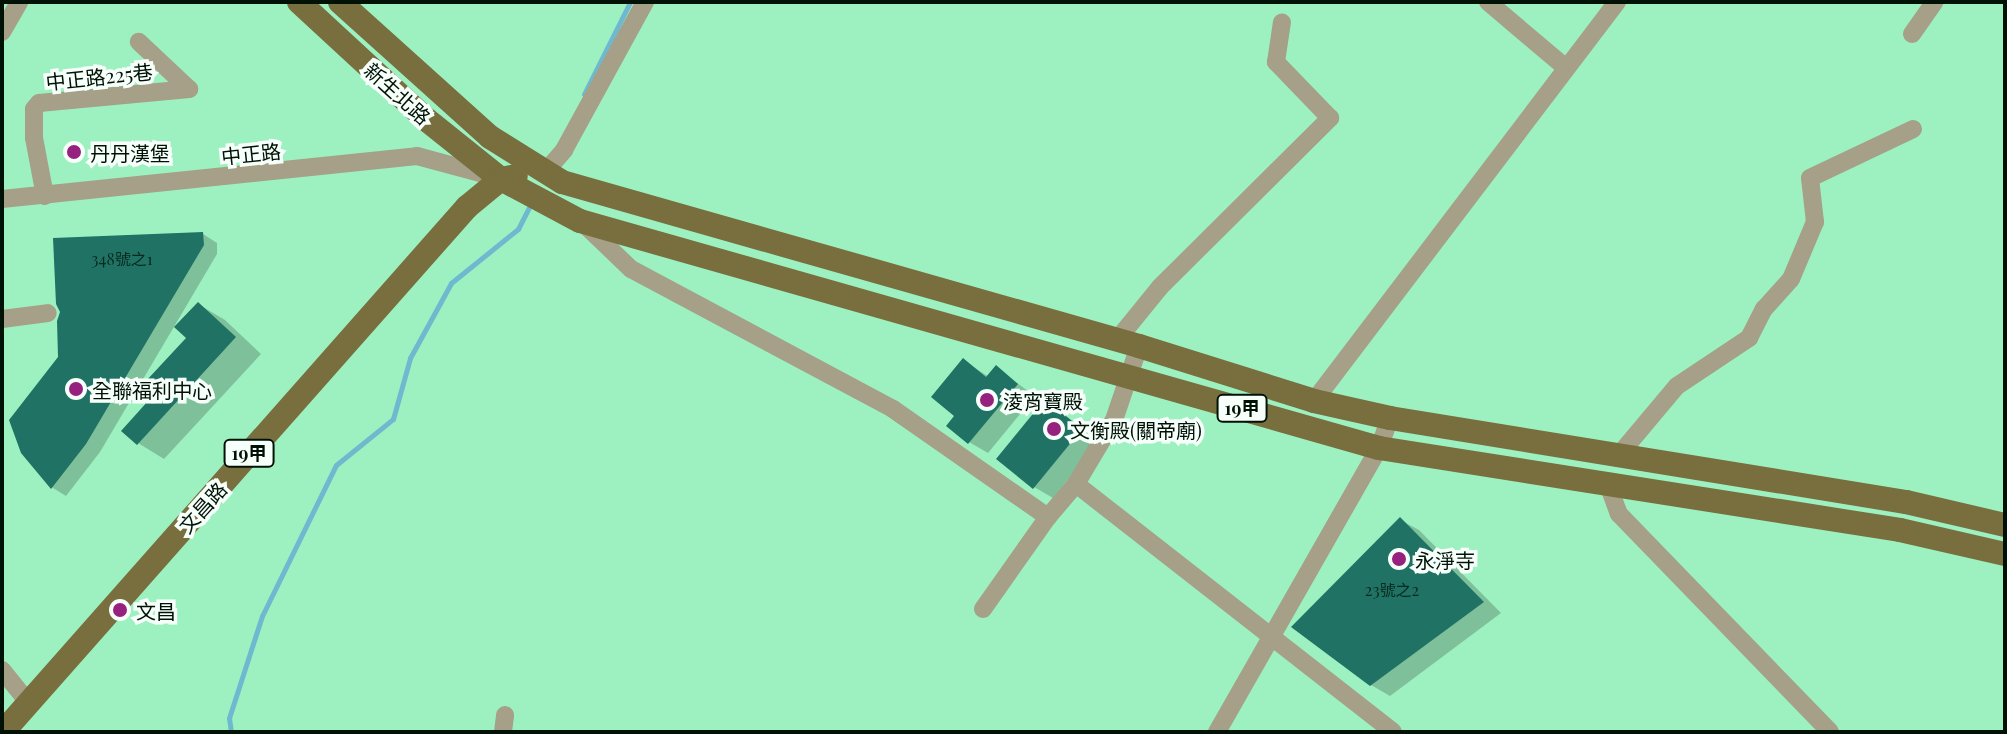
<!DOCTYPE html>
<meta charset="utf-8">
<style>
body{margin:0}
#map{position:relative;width:2007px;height:734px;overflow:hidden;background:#9df1c1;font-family:"Playfair Display","Noto Sans TC",serif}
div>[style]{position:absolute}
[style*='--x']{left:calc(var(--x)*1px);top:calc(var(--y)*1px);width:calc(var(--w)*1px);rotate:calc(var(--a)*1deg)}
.shadow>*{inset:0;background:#0003}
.stream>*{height:5px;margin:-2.5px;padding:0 2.5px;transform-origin:2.5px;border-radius:2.5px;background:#6eb9cf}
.building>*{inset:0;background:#207264}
.minor>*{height:18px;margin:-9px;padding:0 9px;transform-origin:9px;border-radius:9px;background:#a5a087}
.major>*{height:24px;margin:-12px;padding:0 12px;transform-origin:12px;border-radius:12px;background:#786e3e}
.dots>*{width:22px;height:22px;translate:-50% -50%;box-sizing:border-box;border:4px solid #f7fffa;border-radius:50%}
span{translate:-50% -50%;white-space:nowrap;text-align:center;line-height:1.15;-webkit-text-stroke:7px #f7fffa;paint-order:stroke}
.number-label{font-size:16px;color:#082a1e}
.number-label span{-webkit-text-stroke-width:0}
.shield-label span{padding:2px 6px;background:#f7fffa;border:2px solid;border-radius:6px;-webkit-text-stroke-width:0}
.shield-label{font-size:18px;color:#001206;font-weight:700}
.street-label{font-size:20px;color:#001206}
.poi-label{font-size:20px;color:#001206}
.left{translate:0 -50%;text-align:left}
.frame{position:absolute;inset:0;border:4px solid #001206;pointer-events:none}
</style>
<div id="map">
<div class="shadow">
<div style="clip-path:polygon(203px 234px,217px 243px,217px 254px,100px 452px,66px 496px,53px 488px,23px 452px)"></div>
<div style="clip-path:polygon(198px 304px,225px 320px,261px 354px,164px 459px,138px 443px,189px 338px)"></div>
<div style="clip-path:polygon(964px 361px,989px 377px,996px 368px,1035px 396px,988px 453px,969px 442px)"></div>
<div style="clip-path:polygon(1045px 402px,1099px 441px,1053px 498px,1034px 487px)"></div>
<div style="clip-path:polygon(1400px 520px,1419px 530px,1501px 613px,1390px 696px,1371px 685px)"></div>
</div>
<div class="stream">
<div style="--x:584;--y:94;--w:103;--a:-63.4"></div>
<div style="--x:231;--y:732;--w:14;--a:-98"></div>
<div style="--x:229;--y:718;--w:107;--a:-72.1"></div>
<div style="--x:262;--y:616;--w:168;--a:-63.9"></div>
<div style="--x:336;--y:465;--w:73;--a:-38.9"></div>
<div style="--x:393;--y:419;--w:63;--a:-74.4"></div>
<div style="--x:410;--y:358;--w:85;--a:-61.3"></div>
<div style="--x:451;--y:283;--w:86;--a:-38.9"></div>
<div style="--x:518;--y:229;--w:27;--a:-63"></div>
</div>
<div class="building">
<div style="clip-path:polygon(203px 232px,204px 245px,86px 444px,51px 489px,21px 453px,9px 420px,58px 357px,57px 321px,60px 312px,56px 304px,53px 238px)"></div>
<div style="clip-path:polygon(198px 302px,236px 337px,137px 445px,121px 431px,157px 391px,146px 381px,186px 338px,174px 327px)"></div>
<div style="clip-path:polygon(963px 358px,986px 377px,996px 365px,1018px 384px,968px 444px,946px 426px,954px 416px,931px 397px)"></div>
<div style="clip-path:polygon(1045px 399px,1082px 429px,1033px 489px,996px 459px)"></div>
<div style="clip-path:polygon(1400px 517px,1484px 602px,1370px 686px,1291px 627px)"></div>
</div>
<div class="minor">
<div style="--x:1488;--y:2;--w:102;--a:40.2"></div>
<div style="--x:2;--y:32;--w:34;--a:-60"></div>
<div style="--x:1912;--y:34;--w:39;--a:-55"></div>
<div style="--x:546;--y:171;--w:28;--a:-49"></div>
<div style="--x:564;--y:150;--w:169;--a:-61.3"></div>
<div style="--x:45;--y:196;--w:59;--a:-100.7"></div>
<div style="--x:34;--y:138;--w:29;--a:-90"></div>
<div style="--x:34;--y:109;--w:8;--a:-50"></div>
<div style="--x:39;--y:103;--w:151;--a:-5.3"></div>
<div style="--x:189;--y:89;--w:69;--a:-136.8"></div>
<div style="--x:2;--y:199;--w:417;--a:-5.9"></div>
<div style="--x:417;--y:156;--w:81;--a:15.1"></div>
<div style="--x:583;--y:223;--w:66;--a:43.8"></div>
<div style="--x:631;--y:269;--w:297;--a:28.1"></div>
<div style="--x:893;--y:409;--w:189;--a:34.9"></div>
<div style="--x:2;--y:319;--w:46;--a:-7.4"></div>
<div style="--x:1117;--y:340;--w:68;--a:-50.9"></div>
<div style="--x:1160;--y:287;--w:240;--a:-44.8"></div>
<div style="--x:1330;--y:118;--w:78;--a:-134"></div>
<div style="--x:1276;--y:62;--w:40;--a:-81.5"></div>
<div style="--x:1314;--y:401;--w:501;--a:-52.79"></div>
<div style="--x:1619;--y:455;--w:90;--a:-50"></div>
<div style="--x:1677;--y:386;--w:87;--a:-33.7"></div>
<div style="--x:1749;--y:338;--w:33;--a:-63"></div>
<div style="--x:1764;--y:309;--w:40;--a:-48"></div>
<div style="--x:1791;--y:279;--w:62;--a:-67.2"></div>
<div style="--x:1815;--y:222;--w:44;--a:-96.5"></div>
<div style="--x:1810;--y:178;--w:114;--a:-25.4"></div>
<div style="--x:1076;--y:484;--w:402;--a:38"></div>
<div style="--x:1609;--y:487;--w:29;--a:70"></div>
<div style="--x:1619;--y:514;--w:303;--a:45.9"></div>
<div style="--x:983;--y:609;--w:113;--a:-54.8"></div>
<div style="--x:1048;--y:517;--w:43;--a:-49.7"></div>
<div style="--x:1076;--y:484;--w:74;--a:-59.3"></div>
<div style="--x:1114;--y:420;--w:78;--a:-71.3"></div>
<div style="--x:2;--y:670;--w:41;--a:50.9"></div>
<div style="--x:503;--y:732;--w:17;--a:-83"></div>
<div style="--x:1217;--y:732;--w:327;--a:-60.3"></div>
<div style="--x:1379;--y:448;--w:32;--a:-70"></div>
</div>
<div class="major">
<div style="--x:299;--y:2;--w:174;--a:42.7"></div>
<div style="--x:427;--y:120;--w:95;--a:38.6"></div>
<div style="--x:501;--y:179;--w:89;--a:28"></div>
<div style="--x:580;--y:221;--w:831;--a:15.86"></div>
<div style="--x:1379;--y:448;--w:527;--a:8.94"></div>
<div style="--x:1900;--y:530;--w:108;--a:12.9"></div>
<div style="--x:340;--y:2;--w:202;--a:42"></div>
<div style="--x:490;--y:137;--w:85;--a:32"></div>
<div style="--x:562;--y:182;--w:600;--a:15.87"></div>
<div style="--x:1139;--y:346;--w:183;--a:17.4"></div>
<div style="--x:1314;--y:401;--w:78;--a:12.6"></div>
<div style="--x:1390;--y:418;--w:523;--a:9.25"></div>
<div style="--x:1906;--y:502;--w:102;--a:13.1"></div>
<div style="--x:3;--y:732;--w:701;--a:-48.53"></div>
<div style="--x:467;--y:207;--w:44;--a:-39.5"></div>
<div style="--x:501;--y:179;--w:15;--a:-11"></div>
</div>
<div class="dots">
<div style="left:74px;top:152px;background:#97217e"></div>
<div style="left:76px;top:389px;background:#97217e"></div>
<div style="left:987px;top:400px;background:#97217e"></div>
<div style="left:1054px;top:429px;background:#97217e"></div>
<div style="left:1399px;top:559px;background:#97217e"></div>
<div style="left:120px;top:610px;background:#97217e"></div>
</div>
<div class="number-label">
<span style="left:122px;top:259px">348號之1</span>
<span style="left:1392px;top:590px">23號之2</span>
</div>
<div class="shield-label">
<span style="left:1242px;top:408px">19甲</span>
<span style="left:249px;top:453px">19甲</span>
</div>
<div class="street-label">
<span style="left:99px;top:76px;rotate:-6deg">中正路225巷</span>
<span style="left:398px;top:93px;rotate:42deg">新生北路</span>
<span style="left:251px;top:153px;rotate:-6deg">中正路</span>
<span style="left:202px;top:507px;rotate:-48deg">文昌路</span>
</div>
<div class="poi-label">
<span class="left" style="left:90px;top:152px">丹丹漢堡</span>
<span class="left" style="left:92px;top:389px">全聯福利中心</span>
<span class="left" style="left:1003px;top:400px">淩宵寶殿</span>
<span class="left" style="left:1070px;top:429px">文衡殿(關帝廟)</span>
<span class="left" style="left:1415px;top:559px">永淨寺</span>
<span class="left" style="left:136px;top:610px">文昌</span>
</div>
<div class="frame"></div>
</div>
